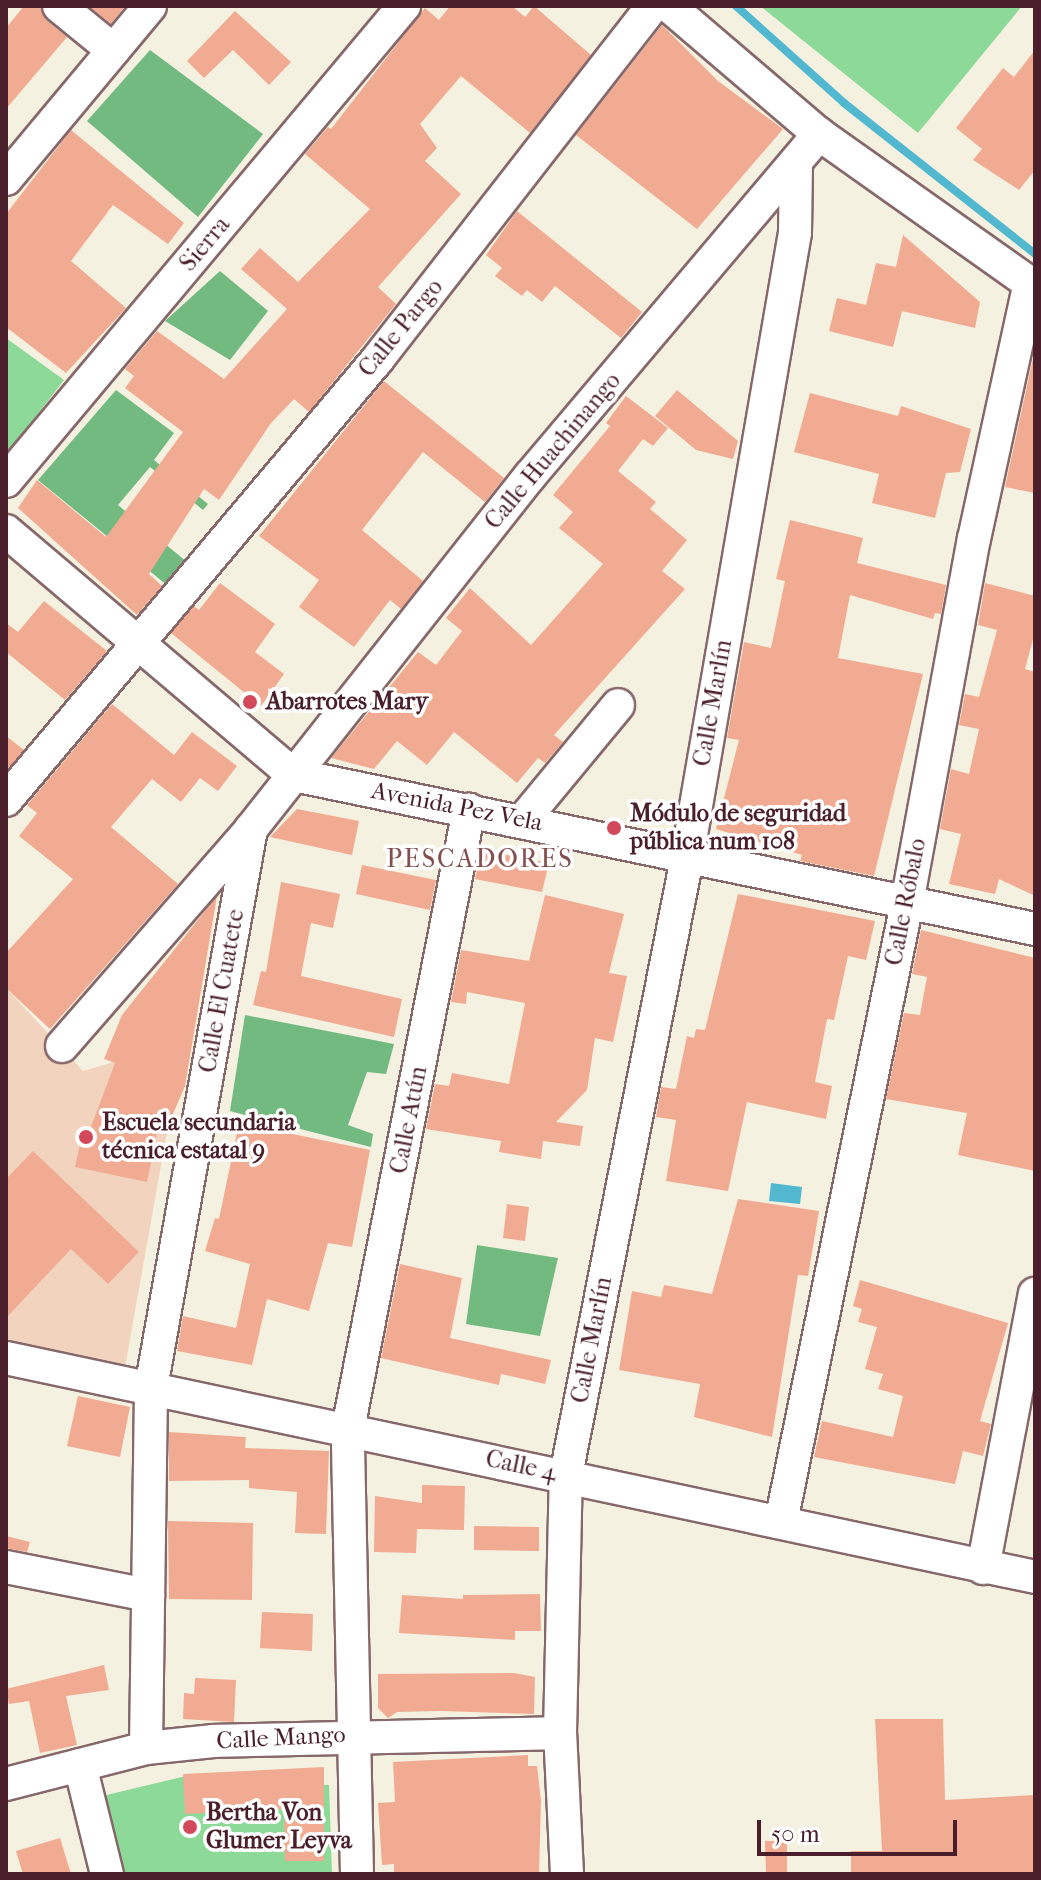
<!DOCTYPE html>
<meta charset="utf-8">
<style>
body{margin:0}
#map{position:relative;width:1041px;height:1880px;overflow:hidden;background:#f5f1e1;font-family:"IM FELL French Canon",serif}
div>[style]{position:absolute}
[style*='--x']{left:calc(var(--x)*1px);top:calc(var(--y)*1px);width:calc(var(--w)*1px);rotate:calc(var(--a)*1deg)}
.built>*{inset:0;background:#f2d4be}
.green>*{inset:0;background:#8dda98}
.forest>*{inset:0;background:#72ba80}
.water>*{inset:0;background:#52b8d0}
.stream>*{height:8px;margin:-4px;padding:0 4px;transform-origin:4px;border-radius:4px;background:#52b8d0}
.building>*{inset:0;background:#f1ab92}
.roads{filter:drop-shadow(2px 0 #86686b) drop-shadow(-2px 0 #86686b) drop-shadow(0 2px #86686b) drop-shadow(0 -2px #86686b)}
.street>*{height:32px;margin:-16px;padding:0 16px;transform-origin:16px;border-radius:16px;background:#fff}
.dots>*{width:22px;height:22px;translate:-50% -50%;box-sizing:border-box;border:4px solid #fff;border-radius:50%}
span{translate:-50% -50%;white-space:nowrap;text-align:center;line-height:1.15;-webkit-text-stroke:7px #fff;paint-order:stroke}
.street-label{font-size:24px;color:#4a1f2b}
.poi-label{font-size:24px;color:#4a1f2b;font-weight:700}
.left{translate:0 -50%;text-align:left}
.neighbourhood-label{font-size:26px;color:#84504f;letter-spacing:2px}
.frame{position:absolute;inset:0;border:8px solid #4a1f2b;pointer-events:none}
.scale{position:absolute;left:757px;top:1820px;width:200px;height:36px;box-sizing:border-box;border:4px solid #4a1f2b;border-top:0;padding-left:10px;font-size:24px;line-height:28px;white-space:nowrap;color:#4a1f2b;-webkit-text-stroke:6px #fff;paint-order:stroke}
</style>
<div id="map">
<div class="built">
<div style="clip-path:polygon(6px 988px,83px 1071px,183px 1042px,124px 1373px,6px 1347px)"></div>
</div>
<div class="green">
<div style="clip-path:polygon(760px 6px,1022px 6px,918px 133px)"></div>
<div style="clip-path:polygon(6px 338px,64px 380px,6px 455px)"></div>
<div style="clip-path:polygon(186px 1776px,329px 1785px,332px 1874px,119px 1874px,98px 1797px)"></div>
</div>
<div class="forest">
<div style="clip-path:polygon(150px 50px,263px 134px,198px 217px,87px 121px)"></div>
<div style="clip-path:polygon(220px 271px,268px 311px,230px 360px,165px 321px)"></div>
<div style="clip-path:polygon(116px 390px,174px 433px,154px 460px,208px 504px,203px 510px,150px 467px,118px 505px,187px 562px,168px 586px,38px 480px)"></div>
<div style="clip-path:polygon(245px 1015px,394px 1044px,386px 1074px,367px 1072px,348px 1125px,373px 1134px,371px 1147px,230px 1111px)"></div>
<div style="clip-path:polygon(477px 1245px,558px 1258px,540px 1336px,466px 1324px)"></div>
</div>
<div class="water">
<div style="clip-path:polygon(771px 1183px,802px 1187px,800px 1204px,769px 1201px)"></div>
</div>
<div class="stream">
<div style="--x:736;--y:6;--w:145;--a:41.9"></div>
<div style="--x:844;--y:103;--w:243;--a:38.3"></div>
</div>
<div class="building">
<div style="clip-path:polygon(24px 6px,40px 6px,46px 20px,67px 37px,6px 109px,6px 28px)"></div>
<div style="clip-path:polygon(89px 6px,125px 6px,111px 24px)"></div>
<div style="clip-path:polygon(450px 6px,512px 6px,525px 17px,534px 6px,591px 55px,530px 133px,461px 76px,420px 124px,437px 148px,425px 161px,461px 194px,378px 287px,396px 304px,309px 412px,294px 399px,271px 423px,219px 500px,204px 489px,149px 574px,162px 586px,137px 615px,18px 508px,37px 480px,106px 537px,183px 432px,125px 388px,134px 376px,125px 369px,157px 331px,224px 379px,287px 309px,241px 269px,260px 248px,298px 282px,370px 209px,305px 154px,328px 127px,331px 129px,425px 8px,439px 20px)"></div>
<div style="clip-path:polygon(235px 11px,291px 62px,269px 85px,233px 50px,204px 78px,187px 61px)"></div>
<div style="clip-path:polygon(662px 25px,718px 81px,783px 129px,697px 229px,576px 135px)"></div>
<div style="clip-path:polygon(1035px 50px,1035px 170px,1019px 190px,973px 160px,982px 149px,956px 128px,1003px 68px,1014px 77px)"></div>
<div style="clip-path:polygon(71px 130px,184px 223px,168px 244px,113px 205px,71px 261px,126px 308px,66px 373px,6px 327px,6px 214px)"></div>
<div style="clip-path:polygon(517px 211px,642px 312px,621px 338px,555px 286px,542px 302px,527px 290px,522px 296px,495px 276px,502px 268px,486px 255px)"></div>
<div style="clip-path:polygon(903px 235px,980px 302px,975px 328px,902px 311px,893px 347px,829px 331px,837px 298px,866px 305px,876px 263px,896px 267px)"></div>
<div style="clip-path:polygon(1034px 354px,1035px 354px,1035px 493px,1005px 487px)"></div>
<div style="clip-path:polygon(384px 381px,504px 478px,485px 502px,423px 452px,362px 530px,423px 581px,401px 609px,390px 600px,354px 647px,299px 607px,319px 580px,259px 536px)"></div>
<div style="clip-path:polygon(677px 390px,738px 441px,733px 459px,696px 450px,655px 416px)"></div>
<div style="clip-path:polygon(810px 393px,898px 416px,901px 406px,971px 429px,960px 472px,946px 473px,935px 518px,872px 503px,879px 474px,794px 452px)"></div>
<div style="clip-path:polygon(626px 396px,668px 428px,653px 446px,643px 439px,618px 471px,656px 502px,650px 509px,687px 540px,662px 571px,685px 589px,554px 735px,563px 742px,545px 763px,538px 758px,517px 783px,454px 732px,427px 765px,397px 741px,374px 769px,331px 758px,418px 652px,436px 665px,462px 631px,446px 618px,470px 588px,531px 645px,603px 564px,559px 528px,573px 512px,553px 495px,610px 426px,606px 423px)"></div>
<div style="clip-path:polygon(790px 520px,863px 538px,857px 563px,946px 585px,941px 614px,935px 613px,933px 619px,850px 595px,838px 658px,923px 674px,874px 876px,800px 861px,802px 855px,716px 829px,739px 740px,727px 738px,744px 642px,771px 648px,785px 581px,776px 579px)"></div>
<div style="clip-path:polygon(220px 583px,275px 624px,255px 652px,284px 674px,261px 706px,171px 633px,194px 606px,199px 610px)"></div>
<div style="clip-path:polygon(985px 583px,1035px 596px,1035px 632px,1025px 669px,1035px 672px,1035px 896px,999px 879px,995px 894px,949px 884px,961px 834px,940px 829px,951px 769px,969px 774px,979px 729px,959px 725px,965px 694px,979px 697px,997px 630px,978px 625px)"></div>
<div style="clip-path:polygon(44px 601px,107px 651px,65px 700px,6px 652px,6px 623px,18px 632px)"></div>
<div style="clip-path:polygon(112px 704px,174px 755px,192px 732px,237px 766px,218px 791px,200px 778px,181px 802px,152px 779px,111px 827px,178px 884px,50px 1029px,6px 988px,6px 953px,73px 879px,19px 836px,37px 813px,27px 805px)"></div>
<div style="clip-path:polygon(6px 736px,24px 750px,6px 771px)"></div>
<div style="clip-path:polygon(297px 809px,359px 821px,352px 855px,270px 837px)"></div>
<div style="clip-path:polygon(481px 850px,549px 863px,542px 892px,475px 879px)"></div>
<div style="clip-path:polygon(362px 865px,436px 880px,430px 910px,356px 894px)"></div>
<div style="clip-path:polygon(281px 882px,340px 894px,333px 928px,311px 923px,301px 976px,402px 999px,394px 1037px,253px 1005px,261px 971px,266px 972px)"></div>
<div style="clip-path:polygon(738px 894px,875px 921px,866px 960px,848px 956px,834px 1020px,827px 1019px,815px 1082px,832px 1086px,826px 1119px,747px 1102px,728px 1191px,666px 1181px,676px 1120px,656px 1117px,661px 1087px,676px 1089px,687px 1036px,694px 1038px,696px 1029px,705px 1030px)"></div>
<div style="clip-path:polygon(545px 895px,624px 914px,609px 973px,627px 976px,613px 1042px,595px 1038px,587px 1090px,556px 1122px,583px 1126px,580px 1146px,543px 1141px,541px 1159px,499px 1152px,501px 1141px,426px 1129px,435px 1084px,449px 1086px,452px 1073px,509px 1084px,525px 1003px,467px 992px,466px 1004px,451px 1002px,461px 950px,529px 961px)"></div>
<div style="clip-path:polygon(217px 896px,185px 1086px,170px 1121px,160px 1118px,147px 1182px,75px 1167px,84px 1126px,91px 1127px,115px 1063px,104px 1059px,122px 1015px)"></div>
<div style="clip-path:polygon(921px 930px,1035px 958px,1035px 1171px,958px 1155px,967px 1113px,886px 1099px,904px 1013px,920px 1015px,927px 977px,912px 974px)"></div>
<div style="clip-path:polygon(239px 1123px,370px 1150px,352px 1247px,328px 1243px,309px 1311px,267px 1299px,252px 1365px,177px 1351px,183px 1316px,236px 1328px,250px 1264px,205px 1251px,215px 1218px,219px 1219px)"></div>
<div style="clip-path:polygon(33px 1151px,139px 1252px,108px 1284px,71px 1249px,6px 1318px,6px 1179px)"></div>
<div style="clip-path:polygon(738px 1199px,819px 1211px,808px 1276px,798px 1275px,772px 1437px,694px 1417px,700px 1384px,619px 1370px,632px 1291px,661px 1297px,664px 1285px,712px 1294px)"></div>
<div style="clip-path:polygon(507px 1204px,529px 1207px,525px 1241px,503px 1238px)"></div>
<div style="clip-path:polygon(400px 1264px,462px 1278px,450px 1338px,551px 1360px,545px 1384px,501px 1374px,499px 1385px,381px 1358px)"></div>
<div style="clip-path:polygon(860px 1280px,1008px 1323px,980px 1421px,991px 1424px,983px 1456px,963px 1451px,955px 1484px,814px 1457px,822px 1421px,893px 1437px,903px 1396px,878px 1389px,883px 1374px,865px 1369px,877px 1327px,858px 1322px,862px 1309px,853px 1306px)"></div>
<div style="clip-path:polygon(78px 1396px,130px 1407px,120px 1457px,67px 1446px)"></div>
<div style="clip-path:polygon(169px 1432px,246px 1437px,245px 1448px,329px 1451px,326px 1534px,295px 1533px,297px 1492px,249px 1488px,249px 1480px,169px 1481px)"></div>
<div style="clip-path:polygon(422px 1485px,465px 1486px,464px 1530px,417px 1529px,416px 1553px,374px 1552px,375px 1496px,422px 1503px)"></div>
<div style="clip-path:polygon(168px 1521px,253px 1523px,252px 1600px,169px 1599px)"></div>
<div style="clip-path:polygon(474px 1526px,539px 1527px,539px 1551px,474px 1550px)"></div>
<div style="clip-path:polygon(6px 1536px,30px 1542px,27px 1552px,6px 1548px)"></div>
<div style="clip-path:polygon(540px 1594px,541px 1631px,515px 1631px,515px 1640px,399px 1633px,402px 1595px,463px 1599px,463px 1595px)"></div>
<div style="clip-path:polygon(262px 1612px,313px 1614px,312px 1651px,260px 1648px)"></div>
<div style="clip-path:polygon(104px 1665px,109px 1690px,66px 1696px,77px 1745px,40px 1753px,29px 1701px,9px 1704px,6px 1689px)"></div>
<div style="clip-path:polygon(514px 1673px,535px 1677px,534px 1714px,441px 1711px,397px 1712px,388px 1718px,378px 1708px,378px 1674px)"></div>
<div style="clip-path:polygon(195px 1678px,236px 1680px,234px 1722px,183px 1719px,184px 1693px,194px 1694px)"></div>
<div style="clip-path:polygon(875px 1719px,943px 1719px,945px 1800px,1035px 1795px,1035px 1874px,851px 1874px,851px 1851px,882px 1851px)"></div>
<div style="clip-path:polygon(528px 1755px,528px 1766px,537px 1766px,541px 1801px,539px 1874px,394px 1874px,394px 1864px,382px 1865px,378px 1803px,395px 1802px,393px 1762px)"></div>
<div style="clip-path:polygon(324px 1767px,324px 1861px,285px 1861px,284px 1809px,185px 1814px,183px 1774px)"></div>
<div style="clip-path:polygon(60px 1838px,71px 1874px,23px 1874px,16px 1851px)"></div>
<div style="clip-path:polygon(765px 1841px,787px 1841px,787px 1874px,766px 1874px)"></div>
</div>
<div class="roads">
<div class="street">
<div style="--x:59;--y:6;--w:70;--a:39.2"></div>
<div style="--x:669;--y:6;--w:197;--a:40.5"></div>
<div style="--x:819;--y:134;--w:265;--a:35.3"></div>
<div style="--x:6;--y:179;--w:225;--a:-50.2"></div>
<div style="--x:6;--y:481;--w:620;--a:-50.04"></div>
<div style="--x:6;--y:531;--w:377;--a:40.3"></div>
<div style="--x:294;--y:775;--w:757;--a:11.74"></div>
<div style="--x:6;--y:800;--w:576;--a:-49.86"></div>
<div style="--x:377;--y:360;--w:449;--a:-52.1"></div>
<div style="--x:523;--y:820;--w:149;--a:-50.4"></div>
<div style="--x:62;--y:1046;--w:288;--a:-48.9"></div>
<div style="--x:251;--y:829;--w:450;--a:-51.7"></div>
<div style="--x:530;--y:476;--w:448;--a:-49.8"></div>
<div style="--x:6;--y:1358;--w:1052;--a:12.01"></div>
<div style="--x:781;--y:1522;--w:632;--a:-78.49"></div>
<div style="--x:907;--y:903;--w:370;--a:-79.6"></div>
<div style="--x:974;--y:539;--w:262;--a:-77.7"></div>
<div style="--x:6;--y:1567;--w:145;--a:11.2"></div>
<div style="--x:983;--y:1568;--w:279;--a:-79.3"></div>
<div style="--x:146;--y:1748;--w:360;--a:-89.2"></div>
<div style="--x:151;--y:1388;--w:568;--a:-79.86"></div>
<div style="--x:80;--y:1765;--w:112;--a:76.1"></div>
<div style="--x:6;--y:1784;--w:145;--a:-14.4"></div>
<div style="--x:146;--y:1748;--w:68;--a:-5.9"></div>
<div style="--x:214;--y:1741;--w:346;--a:-1.3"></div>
<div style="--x:357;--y:1874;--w:445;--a:-91.2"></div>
<div style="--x:348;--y:1429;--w:631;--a:-78.94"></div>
<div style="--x:567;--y:1874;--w:141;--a:-92.8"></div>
<div style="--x:560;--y:1733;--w:258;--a:-88.7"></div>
<div style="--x:566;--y:1475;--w:629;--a:-78.9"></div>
<div style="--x:687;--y:858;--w:634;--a:-80.2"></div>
<div style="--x:795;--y:233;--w:69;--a:-89.2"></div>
</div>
</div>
<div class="dots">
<div style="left:250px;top:702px;background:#d1495b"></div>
<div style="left:614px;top:828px;background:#d1495b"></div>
<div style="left:86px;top:1137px;background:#d1495b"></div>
<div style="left:190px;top:1827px;background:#d1495b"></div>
</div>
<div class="street-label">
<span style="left:205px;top:244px;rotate:-50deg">Sierra</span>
<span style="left:401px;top:328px;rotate:-51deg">Calle Pargo</span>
<span style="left:553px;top:451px;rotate:-50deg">Calle Huachinango</span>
<span style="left:713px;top:703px;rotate:-80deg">Calle Marlín</span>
<span style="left:457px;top:807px;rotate:11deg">Avenida Pez Vela</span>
<span style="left:906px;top:902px;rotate:-79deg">Calle Róbalo</span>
<span style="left:222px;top:991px;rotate:-80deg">Calle El Cuatete</span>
<span style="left:409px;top:1120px;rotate:-79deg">Calle Atún</span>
<span style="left:592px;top:1340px;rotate:-79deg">Calle Marlín</span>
<span style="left:521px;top:1466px;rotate:12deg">Calle 4</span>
<span style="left:281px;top:1738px;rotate:-3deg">Calle Mango</span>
</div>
<div class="poi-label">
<span class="left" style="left:266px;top:702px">Abarrotes Mary</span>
<span class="left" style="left:630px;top:828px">Módulo de seguridad<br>pública num 108</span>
<span class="left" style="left:102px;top:1137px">Escuela secundaria<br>técnica estatal 9</span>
<span class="left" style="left:206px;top:1827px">Bertha Von<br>Glumer Leyva</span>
</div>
<div class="neighbourhood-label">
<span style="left:480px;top:859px">PESCADORES</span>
</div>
<div class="frame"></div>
<div class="scale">50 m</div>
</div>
